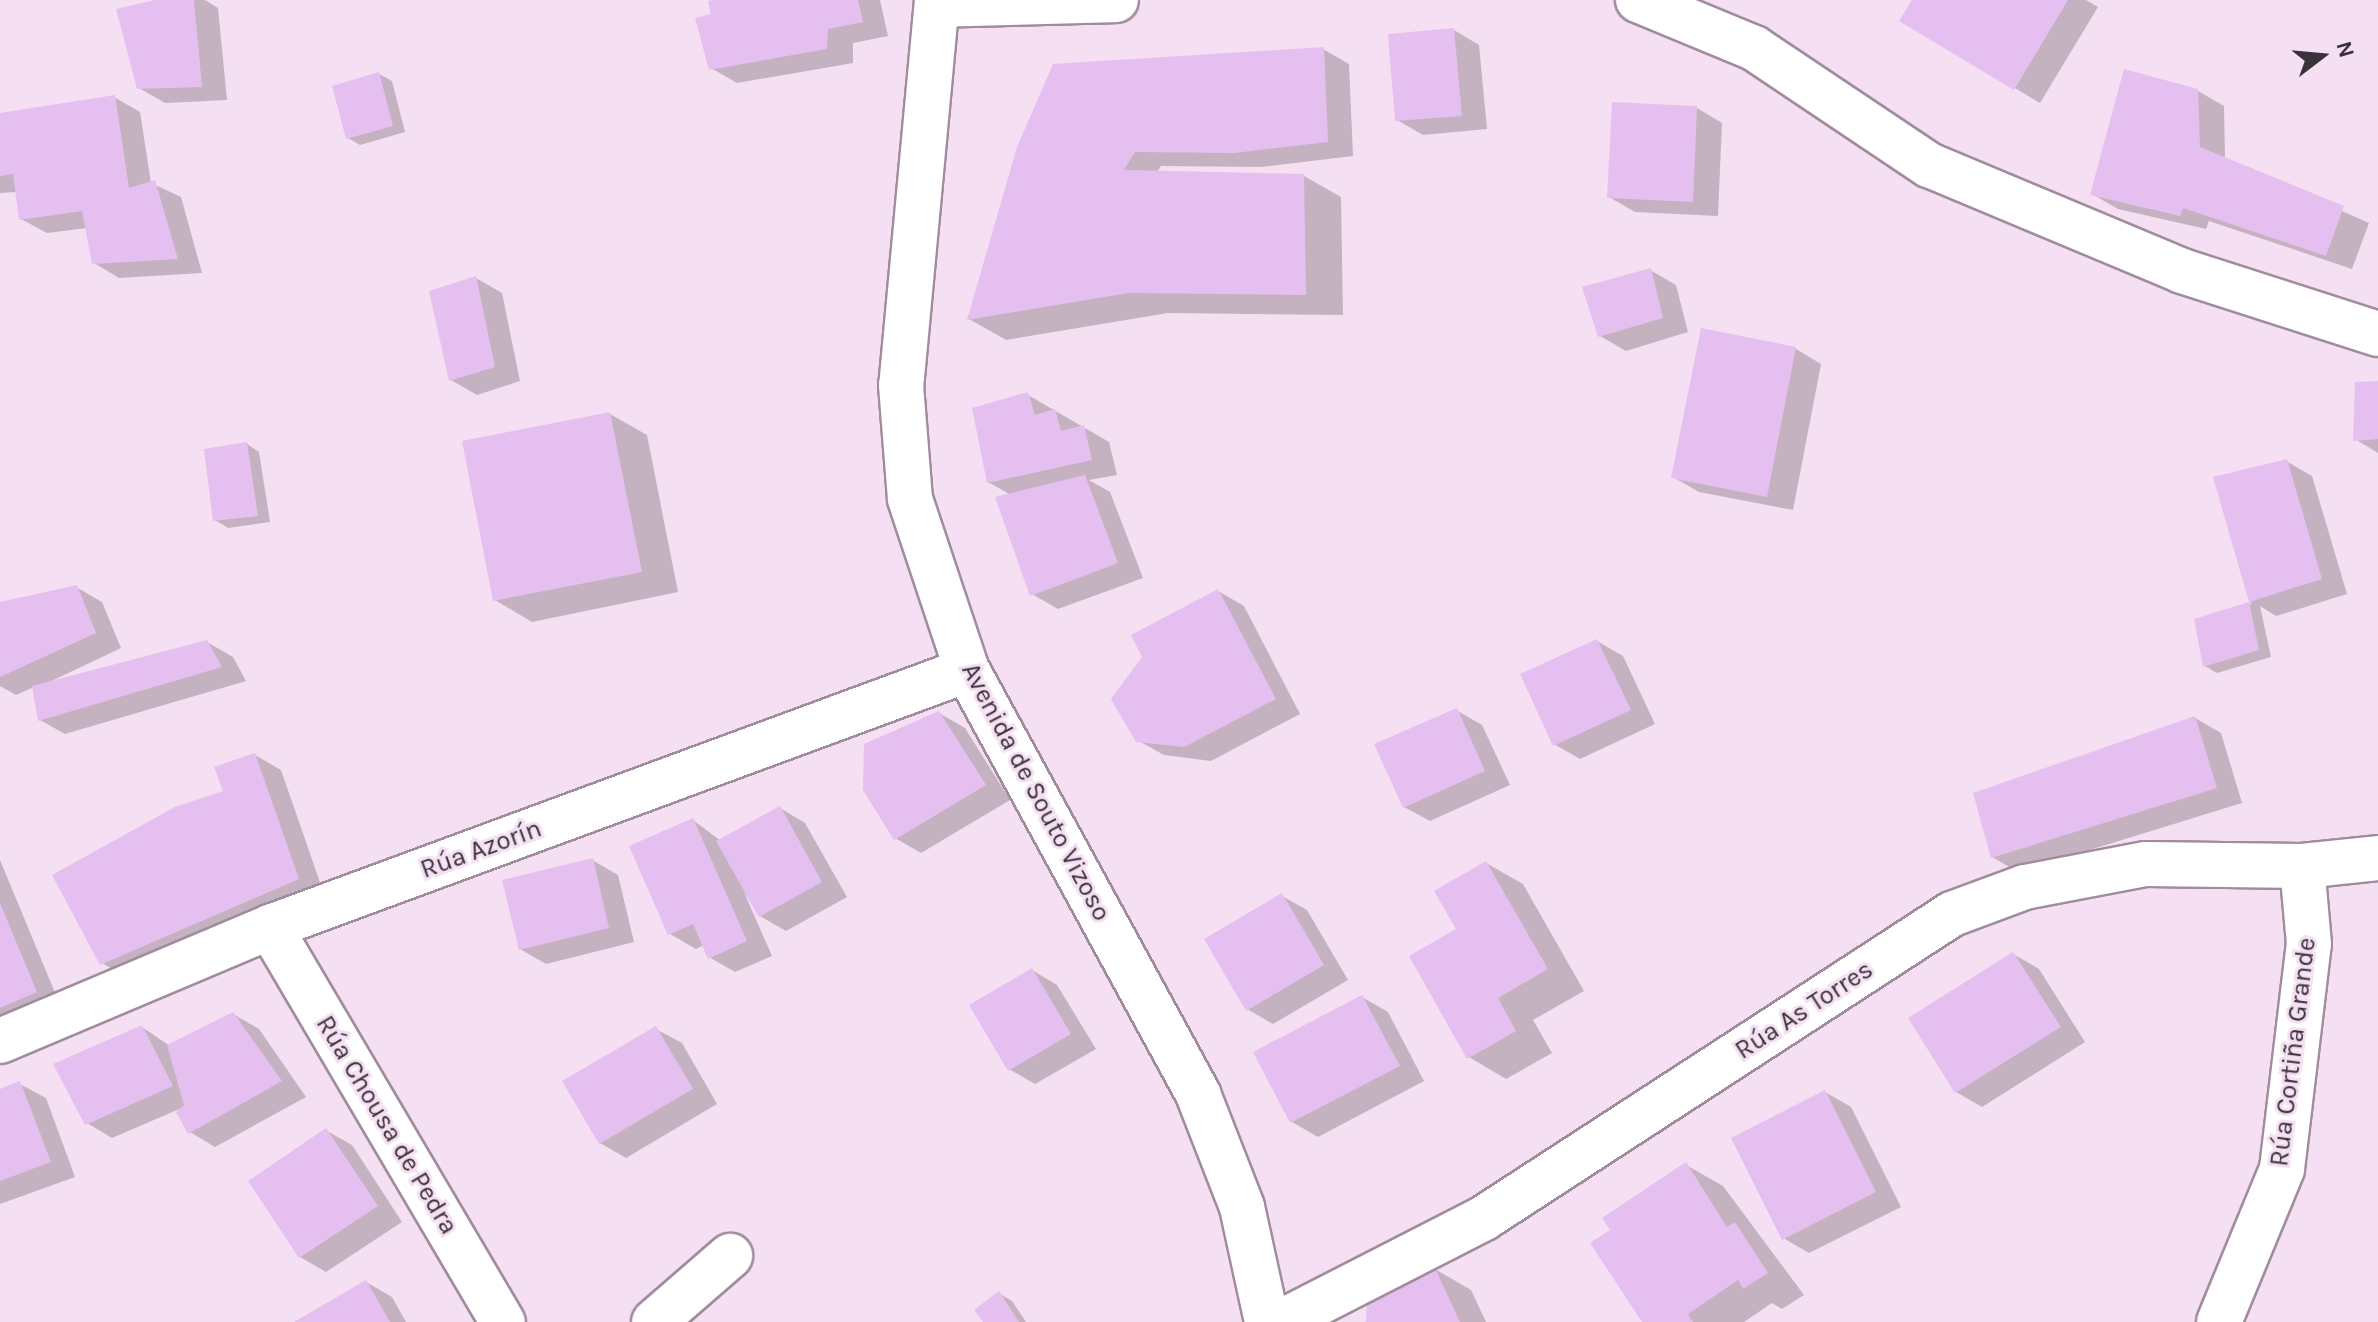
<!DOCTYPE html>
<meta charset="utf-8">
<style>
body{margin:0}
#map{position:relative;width:2378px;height:1322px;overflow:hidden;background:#f5dff2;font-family:Karla,sans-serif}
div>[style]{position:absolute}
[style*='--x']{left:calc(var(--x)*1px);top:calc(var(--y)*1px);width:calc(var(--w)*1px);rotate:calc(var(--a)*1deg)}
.shadow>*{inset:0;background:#0003}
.building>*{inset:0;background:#e6bff1}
.roads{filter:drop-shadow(2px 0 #a18c9e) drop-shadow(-2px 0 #a18c9e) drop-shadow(0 2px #a18c9e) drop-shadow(0 -2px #a18c9e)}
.minor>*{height:44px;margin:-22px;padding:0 22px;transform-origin:22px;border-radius:22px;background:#fff}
.tertiary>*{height:44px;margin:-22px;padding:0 22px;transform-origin:22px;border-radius:22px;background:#fff}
span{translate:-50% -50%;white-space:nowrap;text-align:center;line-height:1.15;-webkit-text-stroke:6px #f5dff2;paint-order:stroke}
.street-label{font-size:26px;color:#3a3239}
.north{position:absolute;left:2282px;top:16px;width:80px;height:80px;-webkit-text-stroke:6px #f5dff2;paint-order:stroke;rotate:74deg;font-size:22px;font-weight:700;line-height:32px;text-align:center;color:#3a3239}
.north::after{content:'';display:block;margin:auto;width:28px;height:36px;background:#3a3239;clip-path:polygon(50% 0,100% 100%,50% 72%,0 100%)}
</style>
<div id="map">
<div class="shadow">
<div style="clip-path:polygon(163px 0,205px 0,218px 8px,227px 100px,165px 103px,139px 88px)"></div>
<div style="clip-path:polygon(723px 0,880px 0,888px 36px,853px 43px,853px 63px,737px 83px,711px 68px,713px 15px)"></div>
<div style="clip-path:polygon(1914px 0,2086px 0,2098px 7px,2040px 103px,2015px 88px)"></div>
<div style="clip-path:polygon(1454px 30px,1479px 45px,1487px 129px,1423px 135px,1397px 120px)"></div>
<div style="clip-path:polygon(1323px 49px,1349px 64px,1353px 156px,1261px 167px,1161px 166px,1157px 172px,1304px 176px,1341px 197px,1343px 315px,1168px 313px,1006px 340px,969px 319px,1019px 146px)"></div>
<div style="clip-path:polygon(379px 74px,392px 81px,405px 132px,360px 145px,348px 138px)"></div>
<div style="clip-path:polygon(2198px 91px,2224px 106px,2225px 159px,2369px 223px,2352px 269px,2209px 221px,2206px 229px,2118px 209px,2092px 194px)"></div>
<div style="clip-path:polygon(114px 97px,140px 112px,151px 183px,181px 197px,202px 273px,119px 278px,94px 263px,87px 228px,47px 233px,21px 219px,17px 192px,0 193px,0 115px)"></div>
<div style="clip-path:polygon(1697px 108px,1722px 123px,1718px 216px,1635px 212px,1609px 197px)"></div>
<div style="clip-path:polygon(1650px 270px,1676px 285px,1688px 332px,1626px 351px,1600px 336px)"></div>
<div style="clip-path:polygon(476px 278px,502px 293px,520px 381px,477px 395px,451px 380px)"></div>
<div style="clip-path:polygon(1702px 330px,1796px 349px,1821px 364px,1793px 510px,1699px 492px,1673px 477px)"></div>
<div style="clip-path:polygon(2378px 383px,2378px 453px,2355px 439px)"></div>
<div style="clip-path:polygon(1028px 395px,1109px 442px,1117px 475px,1089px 480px,1110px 492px,1143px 578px,1058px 609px,1032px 594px,1011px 495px,988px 482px)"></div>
<div style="clip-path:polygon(610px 414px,647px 435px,678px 592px,532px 622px,495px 600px)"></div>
<div style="clip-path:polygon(247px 444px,259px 452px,270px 522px,228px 528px,215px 520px)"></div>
<div style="clip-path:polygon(2286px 461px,2312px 476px,2347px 594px,2276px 616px,2260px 606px,2271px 657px,2217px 673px,2205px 666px,2197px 620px,2251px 604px,2216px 479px)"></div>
<div style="clip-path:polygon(76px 587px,102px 602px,121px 648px,43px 685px,207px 642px,233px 657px,246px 681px,65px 734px,40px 720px,34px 687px,16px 695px,0 686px,0 604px)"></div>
<div style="clip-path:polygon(1218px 591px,1244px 606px,1300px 714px,1211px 761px,1164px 755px,1137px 740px)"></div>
<div style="clip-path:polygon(1597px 641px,1623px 656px,1655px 724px,1580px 759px,1554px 744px)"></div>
<div style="clip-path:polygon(1456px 710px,1482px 725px,1510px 785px,1430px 821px,1404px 807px)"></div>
<div style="clip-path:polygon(939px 713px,965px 728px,1010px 800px,921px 853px,895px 838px)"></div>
<div style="clip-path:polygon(2195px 718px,2221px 733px,2242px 803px,2018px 872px,1992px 857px)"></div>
<div style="clip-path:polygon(255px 755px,281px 770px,324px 894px,128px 978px,102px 963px)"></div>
<div style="clip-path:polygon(780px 808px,805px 823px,847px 897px,786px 931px,760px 916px,744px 892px,772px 956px,735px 972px,709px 957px,704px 945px,696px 949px,670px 934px,693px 820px,721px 841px)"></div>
<div style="clip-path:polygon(0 860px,61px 1007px,0 1033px)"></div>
<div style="clip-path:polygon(592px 860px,618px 875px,634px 942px,546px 964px,520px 949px)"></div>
<div style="clip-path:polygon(1486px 863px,1523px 884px,1584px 991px,1533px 1020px,1552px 1053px,1506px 1079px,1469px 1057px,1459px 930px)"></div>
<div style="clip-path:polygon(1282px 896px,1307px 910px,1348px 980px,1273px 1024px,1247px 1009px)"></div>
<div style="clip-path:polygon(2013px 954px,2039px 969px,2085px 1042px,1982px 1107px,1956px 1092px)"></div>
<div style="clip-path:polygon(1032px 970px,1057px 985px,1096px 1049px,1035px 1084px,1009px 1069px)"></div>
<div style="clip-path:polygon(1362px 997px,1388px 1012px,1424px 1081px,1318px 1137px,1292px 1122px)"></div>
<div style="clip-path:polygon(233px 1014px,259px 1029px,306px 1097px,215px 1147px,190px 1132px,184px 1107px,112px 1138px,87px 1123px,142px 1027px,170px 1046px)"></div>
<div style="clip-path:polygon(656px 1029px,682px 1043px,717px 1104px,626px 1158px,600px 1143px)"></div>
<div style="clip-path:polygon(20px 1084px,46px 1098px,75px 1177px,0 1204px,0 1091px)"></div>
<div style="clip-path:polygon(1825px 1092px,1851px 1107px,1901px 1207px,1809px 1253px,1783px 1238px)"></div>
<div style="clip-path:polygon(327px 1131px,352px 1145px,402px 1222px,326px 1272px,300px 1257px)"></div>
<div style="clip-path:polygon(1686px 1165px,1723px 1186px,1804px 1295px,1782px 1309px,1772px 1303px,1744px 1322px,1645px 1322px)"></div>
<div style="clip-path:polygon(1433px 1268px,1471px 1290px,1486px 1322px,1368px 1322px)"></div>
<div style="clip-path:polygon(366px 1282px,392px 1297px,406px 1322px,298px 1322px)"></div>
<div style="clip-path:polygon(1000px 1294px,1012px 1301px,1026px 1322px,985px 1322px)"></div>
</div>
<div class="building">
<div style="clip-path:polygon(155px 0,194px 0,202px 87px,137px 89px,116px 9px)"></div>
<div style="clip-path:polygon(713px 0,858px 0,863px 22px,828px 29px,827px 49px,709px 70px,695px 18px,711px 14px,708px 1px)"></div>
<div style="clip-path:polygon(1912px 0,2068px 0,2014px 90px,1899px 21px)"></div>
<div style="clip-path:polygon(1454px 28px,1462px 116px,1395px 121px,1388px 34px)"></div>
<div style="clip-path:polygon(1324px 47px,1328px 142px,1234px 153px,1135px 152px,1124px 170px,1304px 174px,1306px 295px,1129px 293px,967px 320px,1017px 147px,1053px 64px)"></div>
<div style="clip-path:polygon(2124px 69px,2198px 89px,2200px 147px,2344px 206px,2326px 256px,2183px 208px,2180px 216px,2090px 195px)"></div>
<div style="clip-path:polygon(379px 72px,393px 126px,346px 139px,332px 86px)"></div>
<div style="clip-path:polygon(115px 95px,129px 188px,155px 180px,178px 259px,92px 264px,82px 211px,19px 220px,13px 174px,0 176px,0 113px)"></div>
<div style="clip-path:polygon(1612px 102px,1697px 106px,1693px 202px,1607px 198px)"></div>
<div style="clip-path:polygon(1651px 268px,1663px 318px,1598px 337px,1582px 287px)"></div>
<div style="clip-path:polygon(476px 276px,495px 367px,449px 381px,429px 291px)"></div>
<div style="clip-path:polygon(1701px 328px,1796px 347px,1767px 497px,1671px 478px)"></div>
<div style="clip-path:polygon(2378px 381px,2378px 439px,2353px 441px,2355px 382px)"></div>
<div style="clip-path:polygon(1028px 392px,1035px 415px,1055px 409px,1061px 431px,1084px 425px,1092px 460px,987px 483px,972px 408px)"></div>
<div style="clip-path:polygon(610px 412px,642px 572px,493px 601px,462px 441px)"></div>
<div style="clip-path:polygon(247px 442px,258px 516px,213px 521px,204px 449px)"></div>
<div style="clip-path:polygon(2287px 459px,2322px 579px,2249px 602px,2213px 477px)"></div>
<div style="clip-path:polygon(1085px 475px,1118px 563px,1030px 596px,995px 497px)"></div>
<div style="clip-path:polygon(77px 585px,96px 633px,0 677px,0 602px)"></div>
<div style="clip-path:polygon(1218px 589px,1276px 699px,1184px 747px,1136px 742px,1111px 699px,1142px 657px,1131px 635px)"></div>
<div style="clip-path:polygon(2249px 602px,2259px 650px,2203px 667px,2194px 619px)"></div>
<div style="clip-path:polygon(1597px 639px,1631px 710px,1553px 746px,1520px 674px)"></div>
<div style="clip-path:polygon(207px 640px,222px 667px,38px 721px,32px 686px)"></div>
<div style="clip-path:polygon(1457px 708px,1485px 771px,1403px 808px,1374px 744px)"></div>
<div style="clip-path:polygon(939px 711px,986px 785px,894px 840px,863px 790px,864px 744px)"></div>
<div style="clip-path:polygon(2195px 716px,2217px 788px,1991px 858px,1973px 793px)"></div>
<div style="clip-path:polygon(255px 753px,299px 879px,100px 965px,52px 875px,175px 807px,223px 791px,214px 767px)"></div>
<div style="clip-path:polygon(780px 806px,822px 882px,759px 917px,716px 841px)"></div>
<div style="clip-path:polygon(693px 818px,747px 941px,708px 959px,693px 924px,668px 935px,629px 846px)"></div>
<div style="clip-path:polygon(593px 858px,609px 928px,519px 950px,502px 880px)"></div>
<div style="clip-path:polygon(1486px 861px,1548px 969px,1498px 998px,1516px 1031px,1467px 1059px,1409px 956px,1456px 929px,1434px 891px)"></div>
<div style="clip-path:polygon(1282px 893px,1324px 965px,1246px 1011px,1204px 939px)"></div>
<div style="clip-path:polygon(0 903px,37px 992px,0 1008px)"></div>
<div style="clip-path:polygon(2013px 952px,2061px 1027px,1955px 1093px,1908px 1018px)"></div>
<div style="clip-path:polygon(1032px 968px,1071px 1034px,1008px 1071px,969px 1005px)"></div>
<div style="clip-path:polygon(1362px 995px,1400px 1066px,1290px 1123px,1253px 1052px)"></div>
<div style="clip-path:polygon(233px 1012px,282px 1081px,188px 1134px,176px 1112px,184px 1105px,167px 1045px)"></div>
<div style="clip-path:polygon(142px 1025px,173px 1086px,85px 1125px,53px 1064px)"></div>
<div style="clip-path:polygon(656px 1026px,693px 1089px,599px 1144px,562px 1081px)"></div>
<div style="clip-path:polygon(20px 1081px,51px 1162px,0 1181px,0 1089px)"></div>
<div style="clip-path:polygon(1825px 1090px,1876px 1192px,1782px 1240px,1731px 1138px)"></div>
<div style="clip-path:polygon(326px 1128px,378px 1206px,299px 1258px,248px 1181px)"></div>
<div style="clip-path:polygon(1686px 1162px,1727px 1227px,1735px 1222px,1768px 1273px,1743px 1289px,1738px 1280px,1688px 1314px,1693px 1322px,1642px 1322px,1590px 1243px,1610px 1230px,1602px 1218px)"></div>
<div style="clip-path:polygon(1434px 1266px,1460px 1322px,1366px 1322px,1367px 1297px)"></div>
<div style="clip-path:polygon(366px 1280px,390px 1322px,294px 1322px)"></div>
<div style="clip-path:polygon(999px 1291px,1019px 1322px,983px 1322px,974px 1310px)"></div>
</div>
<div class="roads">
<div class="minor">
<div style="--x:270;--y:927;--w:459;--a:59.5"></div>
<div style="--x:0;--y:1041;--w:293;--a:-22.9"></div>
<div style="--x:270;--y:927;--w:743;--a:-20.24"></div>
<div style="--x:654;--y:1322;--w:101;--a:-41"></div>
<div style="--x:1281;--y:1322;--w:228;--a:-27.1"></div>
<div style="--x:1484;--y:1218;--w:558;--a:-33.01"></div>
<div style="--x:1952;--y:914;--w:78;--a:-20.3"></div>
<div style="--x:2025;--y:887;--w:123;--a:-10.8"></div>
<div style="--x:2146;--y:864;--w:156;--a:0.7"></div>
<div style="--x:2302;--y:866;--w:76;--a:-6"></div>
<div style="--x:2219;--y:1322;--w:165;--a:-67.6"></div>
<div style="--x:2282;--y:1169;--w:227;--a:-83.2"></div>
<div style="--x:2309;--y:944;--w:78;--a:-95.1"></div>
</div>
<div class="tertiary">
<div style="--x:937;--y:0;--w:387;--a:95.3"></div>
<div style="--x:901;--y:385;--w:114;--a:85.5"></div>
<div style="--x:910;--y:499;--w:180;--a:71.6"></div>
<div style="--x:967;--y:670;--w:483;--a:61.4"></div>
<div style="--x:1198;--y:1094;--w:121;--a:68.7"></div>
<div style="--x:1242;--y:1207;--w:118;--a:77.7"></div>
<div style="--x:1638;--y:0;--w:126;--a:22.5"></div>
<div style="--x:1754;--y:48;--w:211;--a:33.8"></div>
<div style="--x:1929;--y:165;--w:274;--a:22.7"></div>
<div style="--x:2182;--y:271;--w:206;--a:17.8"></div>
<div style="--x:938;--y:5;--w:178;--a:-1.6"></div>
</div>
</div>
<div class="street-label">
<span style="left:1036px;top:792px;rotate:62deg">Avenida de Souto Vizoso</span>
<span style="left:481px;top:849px;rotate:-20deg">Rúa Azorín</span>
<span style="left:1804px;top:1010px;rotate:-33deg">Rúa As Torres</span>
<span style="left:2293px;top:1052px;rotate:-83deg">Rúa Cortiña Grande</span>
<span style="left:387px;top:1125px;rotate:59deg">Rúa Chousa de Pedra</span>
</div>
<div class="north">N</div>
</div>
